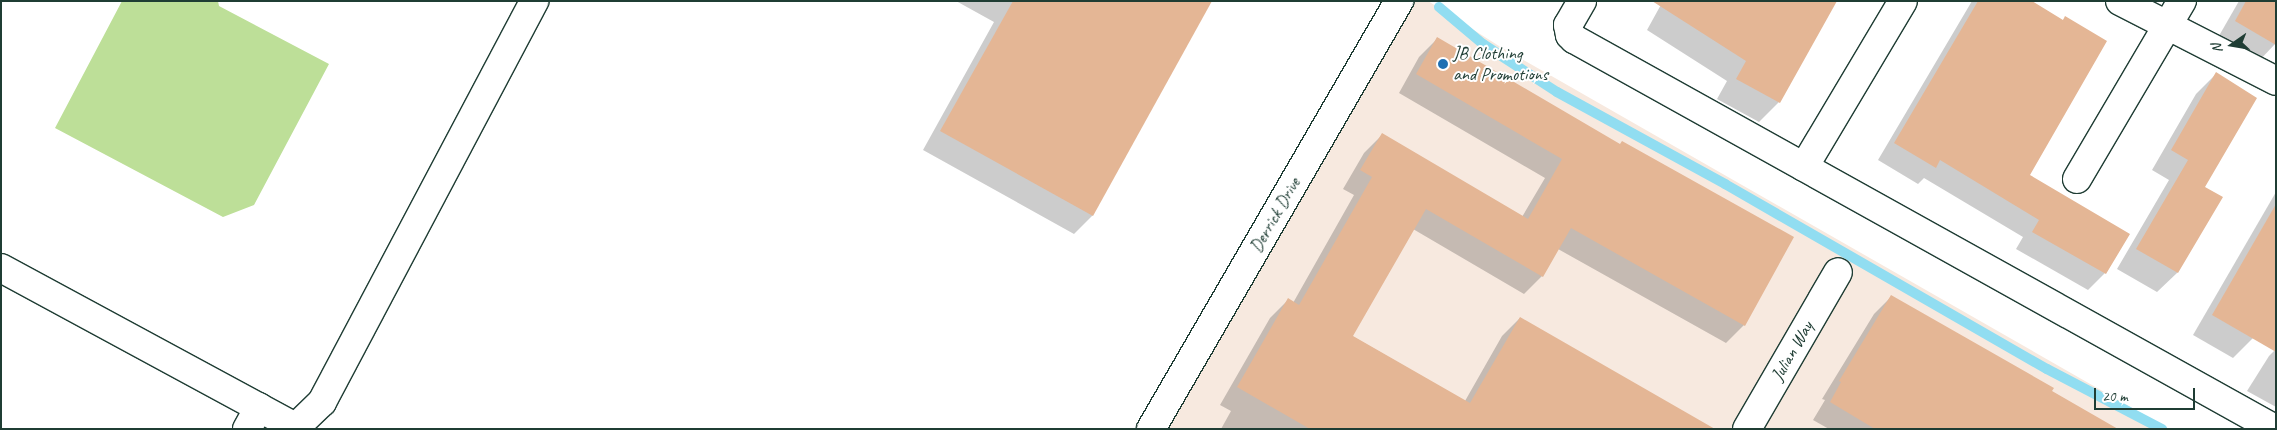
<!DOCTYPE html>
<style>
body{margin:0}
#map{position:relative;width:2277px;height:430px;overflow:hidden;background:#fff;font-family:Caveat,sans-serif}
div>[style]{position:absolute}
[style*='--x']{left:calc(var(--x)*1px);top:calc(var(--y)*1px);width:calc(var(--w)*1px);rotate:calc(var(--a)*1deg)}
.built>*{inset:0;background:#f7e9df}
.green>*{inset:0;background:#bddf98}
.shadow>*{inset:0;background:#0003}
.stream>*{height:10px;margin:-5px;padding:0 5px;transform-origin:5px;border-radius:5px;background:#91ddf1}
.building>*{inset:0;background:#e4b695}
.roads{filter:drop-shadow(1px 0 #1f3d34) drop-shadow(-1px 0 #1f3d34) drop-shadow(0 1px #1f3d34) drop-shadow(0 -1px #1f3d34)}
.minor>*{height:28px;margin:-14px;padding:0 14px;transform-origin:14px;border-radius:14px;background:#fff}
.dots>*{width:14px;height:14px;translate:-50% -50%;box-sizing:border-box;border:2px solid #fff;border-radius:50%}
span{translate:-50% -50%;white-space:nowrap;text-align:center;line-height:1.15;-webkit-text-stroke:4px #fff;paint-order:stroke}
.poi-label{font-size:18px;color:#1f3d34}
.left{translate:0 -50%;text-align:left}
.street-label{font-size:18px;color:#1f3d34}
.frame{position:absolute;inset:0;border:2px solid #1f3d34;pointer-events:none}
.north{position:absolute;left:2207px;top:20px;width:50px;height:50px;-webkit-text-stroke:4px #fff;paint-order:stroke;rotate:257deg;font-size:14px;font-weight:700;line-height:20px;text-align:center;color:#1f3d34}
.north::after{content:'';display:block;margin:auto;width:18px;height:22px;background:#1f3d34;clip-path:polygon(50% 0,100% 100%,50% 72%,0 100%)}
.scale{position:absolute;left:2094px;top:388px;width:101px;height:22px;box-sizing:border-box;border:2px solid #1f3d34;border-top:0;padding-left:6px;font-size:15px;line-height:18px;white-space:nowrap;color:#1f3d34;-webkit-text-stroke:4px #fff;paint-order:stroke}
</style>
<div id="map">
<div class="built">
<div style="clip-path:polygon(1400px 1px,1428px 1px,1499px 46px,2169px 429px,1153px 429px)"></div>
</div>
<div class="green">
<div style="clip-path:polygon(122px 1px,218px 1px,219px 6px,329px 64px,254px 205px,223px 217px,55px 128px)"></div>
</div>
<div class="shadow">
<div style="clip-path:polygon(956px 1px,1210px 1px,1092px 216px,1074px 234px,923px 150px,994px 22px)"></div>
<div style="clip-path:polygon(1663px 1px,1836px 1px,1779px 102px,1759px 122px,1717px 99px,1727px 81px,1647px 30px)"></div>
<div style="clip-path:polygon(1972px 1px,2030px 1px,2062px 21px,2066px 17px,2029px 176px,2105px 273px,2088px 290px,2016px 249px,2023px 237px,1924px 178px,1918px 184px,1878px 160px)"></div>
<div style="clip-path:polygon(2239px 1px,2276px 1px,2276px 43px,2256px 64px,2216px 41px)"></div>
<div style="clip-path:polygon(1437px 39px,1744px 325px,1726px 343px,1558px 249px,1542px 276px,1524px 294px,1413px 229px,1352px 336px,1465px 401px,1502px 336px,1520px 318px,1684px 429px,1221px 429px,1231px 411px,1220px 405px,1270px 318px,1288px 300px,1293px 303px,1354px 195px,1343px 189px,1364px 153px,1382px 135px,1522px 217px,1545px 178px,1399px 93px,1419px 57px)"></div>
<div style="clip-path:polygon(2216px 74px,2204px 187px,2221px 198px,2177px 273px,2157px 292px,2117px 269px,2169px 180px,2152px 170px,2196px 94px)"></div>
<div style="clip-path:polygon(2276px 192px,2276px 299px,2253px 338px,2233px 358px,2193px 335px)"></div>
<div style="clip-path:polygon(1891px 297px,2051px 391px,2115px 429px,1829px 429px,1813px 420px,1825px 400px,1822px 399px,1874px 314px)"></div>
<div style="clip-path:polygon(2276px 349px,2276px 407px,2247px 391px,2269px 356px)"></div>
</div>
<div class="stream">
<div style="--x:1439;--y:7;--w:57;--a:40.1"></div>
<div style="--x:1483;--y:44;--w:88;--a:33"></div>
<div style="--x:1557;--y:92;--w:192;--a:28.7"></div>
<div style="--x:1725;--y:184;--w:371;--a:29.9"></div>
<div style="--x:2047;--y:369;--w:130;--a:27.6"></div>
</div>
<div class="building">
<div style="clip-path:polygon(1013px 1px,1212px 1px,1093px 216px,940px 131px)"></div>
<div style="clip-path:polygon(1652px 1px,1837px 1px,1780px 103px,1736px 79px,1746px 61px)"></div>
<div style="clip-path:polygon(1978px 1px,2032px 1px,2063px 20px,2065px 16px,2107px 41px,2030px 175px,2130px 234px,2106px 274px,2032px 232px,2039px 220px,1940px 160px,1936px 168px,1894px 143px)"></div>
<div style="clip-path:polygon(2246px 1px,2276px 1px,2276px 45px,2235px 21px)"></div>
<div style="clip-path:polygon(1437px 37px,1620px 144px,1622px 141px,1794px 237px,1745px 326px,1571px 228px,1543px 277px,1426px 209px,1353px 336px,1470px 403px,1520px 317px,1715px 429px,1310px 429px,1237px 387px,1288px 298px,1299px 305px,1372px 177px,1360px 170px,1382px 133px,1528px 219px,1562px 159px,1416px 74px)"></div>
<div style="clip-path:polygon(2216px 72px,2257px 98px,2205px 187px,2223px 197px,2178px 273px,2136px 249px,2188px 160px,2171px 150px)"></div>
<div style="clip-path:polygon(2276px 204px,2276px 352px,2212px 315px)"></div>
<div style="clip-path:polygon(1891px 295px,2054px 388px,2052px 391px,2118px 429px,1875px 429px,1830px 402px,1841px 382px,1839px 381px)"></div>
</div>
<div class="roads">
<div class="minor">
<div style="--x:1582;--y:1;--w:28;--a:120"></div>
<div style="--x:1568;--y:25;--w:10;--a:79"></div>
<div style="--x:1570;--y:35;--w:6;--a:45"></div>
<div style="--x:1574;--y:39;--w:802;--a:29.09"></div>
<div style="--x:2120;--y:1;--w:175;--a:27.1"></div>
<div style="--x:1804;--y:167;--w:193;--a:-59.2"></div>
<div style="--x:2077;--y:179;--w:207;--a:-59.5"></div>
<div style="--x:1;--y:268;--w:334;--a:28.4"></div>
<div style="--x:247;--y:429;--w:25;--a:-61"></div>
<div style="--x:294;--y:429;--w:39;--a:-44"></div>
<div style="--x:322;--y:402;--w:454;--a:-62.1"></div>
<div style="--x:1151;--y:429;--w:495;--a:-59.9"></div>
<div style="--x:1747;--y:429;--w:181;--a:-59.9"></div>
</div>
</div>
<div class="dots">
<div style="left:1443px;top:64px;background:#1f6fb2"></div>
</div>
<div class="poi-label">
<span class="left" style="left:1453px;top:64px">JB Clothing<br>and Promotions</span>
</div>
<div class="street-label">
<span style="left:1275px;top:215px;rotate:-60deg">Derrick Drive</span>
<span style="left:1792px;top:351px;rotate:-60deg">Julian Way</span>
</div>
<div class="frame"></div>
<div class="north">N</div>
<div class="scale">20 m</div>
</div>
